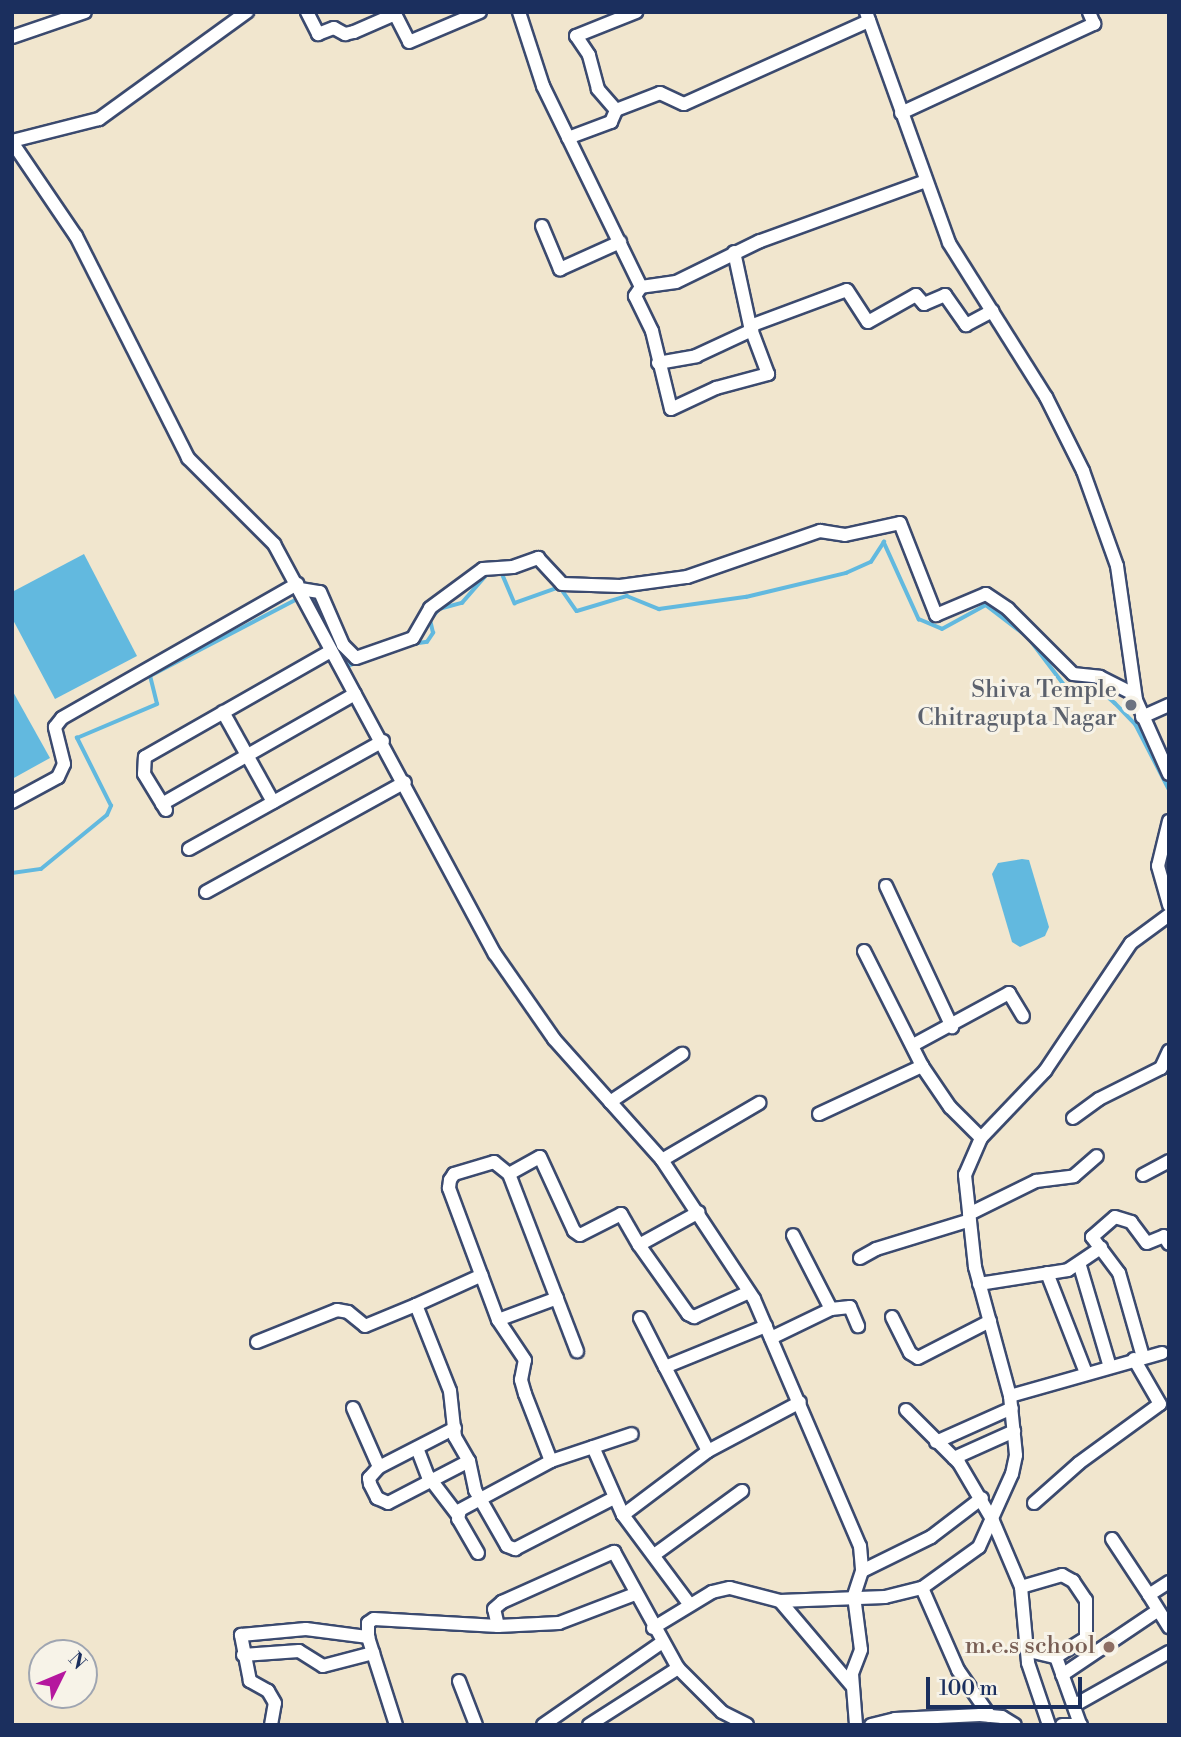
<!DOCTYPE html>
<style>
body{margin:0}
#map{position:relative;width:1181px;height:1737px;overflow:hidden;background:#f1e6ce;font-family:"Libre Bodoni",serif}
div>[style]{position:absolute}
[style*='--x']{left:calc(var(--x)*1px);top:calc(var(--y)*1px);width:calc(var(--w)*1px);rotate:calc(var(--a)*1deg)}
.water>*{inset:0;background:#62b9df}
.stream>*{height:3.5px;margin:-1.75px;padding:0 1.75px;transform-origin:1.75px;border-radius:1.75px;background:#62b9df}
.roads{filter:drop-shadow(2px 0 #3b4a6f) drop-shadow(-2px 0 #3b4a6f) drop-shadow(0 2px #3b4a6f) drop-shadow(0 -2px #3b4a6f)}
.minor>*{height:12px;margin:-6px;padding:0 6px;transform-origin:6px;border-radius:6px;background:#fff}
.dots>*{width:19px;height:19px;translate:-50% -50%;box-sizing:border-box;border:4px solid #f7f3e8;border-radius:50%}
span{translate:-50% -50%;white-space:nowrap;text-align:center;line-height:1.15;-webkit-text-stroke:6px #f7f3e8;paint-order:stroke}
.worship-label{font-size:24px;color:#5b616d}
.right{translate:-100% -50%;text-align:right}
.education-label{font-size:24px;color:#785e54}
.frame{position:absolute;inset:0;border:14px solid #1b2f5e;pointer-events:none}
.north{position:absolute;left:28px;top:1639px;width:70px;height:70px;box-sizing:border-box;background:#f7f3e8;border:2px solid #9fa5b1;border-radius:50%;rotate:47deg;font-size:19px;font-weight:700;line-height:28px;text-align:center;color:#1b2f5e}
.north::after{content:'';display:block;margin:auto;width:24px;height:32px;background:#b5179e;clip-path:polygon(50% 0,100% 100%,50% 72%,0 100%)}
.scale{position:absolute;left:926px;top:1677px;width:156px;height:32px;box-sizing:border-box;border:4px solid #1b2f5e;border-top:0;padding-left:9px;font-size:21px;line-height:24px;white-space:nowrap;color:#1b2f5e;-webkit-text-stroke:5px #f7f3e8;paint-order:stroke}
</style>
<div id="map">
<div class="water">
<div style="clip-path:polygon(84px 554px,137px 656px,55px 699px,12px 618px,12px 592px)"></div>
<div style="clip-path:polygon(12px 690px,50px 758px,12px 779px)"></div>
<div style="clip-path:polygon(1022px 859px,1029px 860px,1049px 927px,1045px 936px,1020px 947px,1012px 942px,992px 874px,998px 863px)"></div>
</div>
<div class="stream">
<div style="--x:502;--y:573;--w:33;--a:67"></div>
<div style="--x:515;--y:603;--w:48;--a:-19.6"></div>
<div style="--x:560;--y:587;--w:29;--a:55"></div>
<div style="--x:577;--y:611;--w:52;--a:-16.7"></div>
<div style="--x:627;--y:596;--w:35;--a:22"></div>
<div style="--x:659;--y:609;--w:88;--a:-7.9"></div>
<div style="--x:746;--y:597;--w:103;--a:-13.5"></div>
<div style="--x:846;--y:573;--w:27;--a:-24"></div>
<div style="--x:871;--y:562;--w:24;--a:-57"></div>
<div style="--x:884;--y:542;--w:85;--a:65.6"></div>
<div style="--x:919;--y:619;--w:25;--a:23"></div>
<div style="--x:942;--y:629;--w:50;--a:-28.6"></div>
<div style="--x:986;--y:605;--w:53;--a:37.3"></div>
<div style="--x:1028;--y:637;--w:68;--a:52.8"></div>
<div style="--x:1069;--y:691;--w:28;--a:-8"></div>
<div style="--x:1097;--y:687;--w:24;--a:42"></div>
<div style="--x:1115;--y:703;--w:30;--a:46"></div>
<div style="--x:1136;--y:725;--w:72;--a:62.7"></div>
<div style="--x:312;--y:593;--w:44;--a:64.6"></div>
<div style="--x:412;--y:644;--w:15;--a:-8"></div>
<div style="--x:427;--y:642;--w:11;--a:-56"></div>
<div style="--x:433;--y:633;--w:13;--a:-103"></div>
<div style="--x:430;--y:620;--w:14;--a:-51"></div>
<div style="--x:439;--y:609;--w:24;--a:-15"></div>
<div style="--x:462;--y:603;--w:38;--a:-49"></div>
<div style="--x:338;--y:646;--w:22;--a:63"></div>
<div style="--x:348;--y:666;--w:9;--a:-21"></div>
<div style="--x:12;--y:873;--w:29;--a:-8"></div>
<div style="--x:41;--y:869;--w:85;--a:-39.3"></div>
<div style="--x:107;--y:815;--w:10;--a:-66"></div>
<div style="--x:111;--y:806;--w:76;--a:-116.6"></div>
<div style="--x:77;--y:738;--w:87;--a:-23"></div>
<div style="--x:157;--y:704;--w:29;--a:-104"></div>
<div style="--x:150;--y:676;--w:170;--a:-27.6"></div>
</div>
<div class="roads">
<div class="minor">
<div style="--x:307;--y:12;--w:25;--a:63"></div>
<div style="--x:318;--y:34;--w:17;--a:-21"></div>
<div style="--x:334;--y:28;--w:13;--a:29"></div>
<div style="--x:345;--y:34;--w:9;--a:-13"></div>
<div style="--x:354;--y:32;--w:45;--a:-23.7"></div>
<div style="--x:395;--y:14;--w:31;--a:63"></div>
<div style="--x:409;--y:42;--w:77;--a:-22.9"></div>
<div style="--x:519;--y:12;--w:78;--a:72"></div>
<div style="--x:543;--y:86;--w:224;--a:64"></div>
<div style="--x:866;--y:12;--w:245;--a:70.2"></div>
<div style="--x:949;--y:243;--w:182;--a:57.8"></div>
<div style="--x:1046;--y:397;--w:83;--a:63.4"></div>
<div style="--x:1083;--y:471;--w:101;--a:70.3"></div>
<div style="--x:1117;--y:566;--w:135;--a:81.9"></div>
<div style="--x:1136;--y:700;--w:81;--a:66"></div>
<div style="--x:12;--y:37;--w:77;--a:-18.9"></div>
<div style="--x:616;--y:110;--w:28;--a:-131"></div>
<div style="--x:598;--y:89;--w:35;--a:-105"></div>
<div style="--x:589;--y:55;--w:23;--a:-124"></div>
<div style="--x:576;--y:36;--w:65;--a:-21.8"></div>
<div style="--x:901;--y:113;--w:213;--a:-24.8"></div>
<div style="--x:1094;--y:24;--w:13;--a:-113"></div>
<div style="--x:568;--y:138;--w:46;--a:-20.4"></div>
<div style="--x:611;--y:122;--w:13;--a:-67"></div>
<div style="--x:616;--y:110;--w:47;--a:-21.1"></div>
<div style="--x:660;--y:93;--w:26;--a:25"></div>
<div style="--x:684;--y:104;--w:203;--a:-24.2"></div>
<div style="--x:12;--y:141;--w:90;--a:-14.2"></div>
<div style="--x:99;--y:119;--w:183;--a:-35.9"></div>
<div style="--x:12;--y:142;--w:114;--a:55.8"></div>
<div style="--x:76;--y:236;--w:249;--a:63.2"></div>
<div style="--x:188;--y:458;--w:122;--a:45"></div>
<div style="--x:274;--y:544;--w:466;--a:61.7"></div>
<div style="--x:495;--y:954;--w:103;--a:55.2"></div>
<div style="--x:554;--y:1039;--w:162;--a:48.2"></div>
<div style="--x:662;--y:1160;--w:167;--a:56.5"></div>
<div style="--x:754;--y:1299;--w:269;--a:66.8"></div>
<div style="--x:860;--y:1546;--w:25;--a:85"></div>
<div style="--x:862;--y:1571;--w:26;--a:108"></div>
<div style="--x:854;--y:1596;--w:54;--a:82.6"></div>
<div style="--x:861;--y:1650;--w:26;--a:111"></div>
<div style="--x:852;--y:1674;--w:51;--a:85.5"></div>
<div style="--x:926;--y:181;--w:177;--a:160.1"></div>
<div style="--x:760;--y:241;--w:93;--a:154"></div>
<div style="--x:676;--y:282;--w:35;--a:172"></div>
<div style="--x:641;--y:287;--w:11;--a:124"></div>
<div style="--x:635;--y:296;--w:39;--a:64"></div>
<div style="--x:652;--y:331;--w:80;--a:76.3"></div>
<div style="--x:671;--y:409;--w:50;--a:-25"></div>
<div style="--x:716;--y:388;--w:54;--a:-15.1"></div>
<div style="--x:768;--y:374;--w:51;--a:-110.6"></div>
<div style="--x:750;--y:326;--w:103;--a:-20.4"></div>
<div style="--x:847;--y:290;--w:38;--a:57"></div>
<div style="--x:868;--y:322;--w:55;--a:-29.4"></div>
<div style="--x:916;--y:295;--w:12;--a:48"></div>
<div style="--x:924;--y:304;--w:23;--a:-23"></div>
<div style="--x:945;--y:295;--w:37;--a:55"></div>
<div style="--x:966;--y:325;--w:30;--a:-28"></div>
<div style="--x:542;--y:226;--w:47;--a:67.3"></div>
<div style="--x:560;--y:269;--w:66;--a:-24.2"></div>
<div style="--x:734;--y:252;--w:76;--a:77.8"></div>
<div style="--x:658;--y:363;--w:39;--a:-10"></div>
<div style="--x:696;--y:356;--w:62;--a:-24.9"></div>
<div style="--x:300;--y:589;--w:20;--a:9"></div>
<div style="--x:320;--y:592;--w:58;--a:66.5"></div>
<div style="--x:343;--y:645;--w:18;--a:45"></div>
<div style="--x:356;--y:658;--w:60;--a:-19.3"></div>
<div style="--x:413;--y:638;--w:34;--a:-60"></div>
<div style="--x:430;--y:608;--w:66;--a:-36.3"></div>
<div style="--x:483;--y:569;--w:30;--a:-4"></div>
<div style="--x:513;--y:567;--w:27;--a:-20"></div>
<div style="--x:538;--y:558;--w:35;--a:47"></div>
<div style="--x:562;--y:584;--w:58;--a:2"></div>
<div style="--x:620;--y:586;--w:68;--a:-7.7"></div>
<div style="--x:687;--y:577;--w:141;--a:-19.1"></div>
<div style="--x:820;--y:531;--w:25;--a:9"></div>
<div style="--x:845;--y:535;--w:56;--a:-12.3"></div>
<div style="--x:900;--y:523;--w:99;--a:68.6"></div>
<div style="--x:936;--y:615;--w:54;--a:-22.8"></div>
<div style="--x:986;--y:594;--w:27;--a:34"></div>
<div style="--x:1008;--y:609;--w:92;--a:45"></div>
<div style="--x:1073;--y:674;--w:27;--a:6"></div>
<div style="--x:1100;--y:677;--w:39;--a:27"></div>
<div style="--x:223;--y:712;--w:103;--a:60.9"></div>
<div style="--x:1142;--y:717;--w:30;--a:-24"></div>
<div style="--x:12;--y:802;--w:52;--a:-28.5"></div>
<div style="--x:58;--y:777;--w:14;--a:-65"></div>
<div style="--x:64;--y:764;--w:38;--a:-104"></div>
<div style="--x:55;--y:727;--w:11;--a:-52"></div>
<div style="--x:62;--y:718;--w:271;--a:-29.7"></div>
<div style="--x:162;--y:804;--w:222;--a:-29.7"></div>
<div style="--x:166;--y:810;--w:42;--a:-121.4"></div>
<div style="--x:144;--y:774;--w:17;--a:-87"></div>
<div style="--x:145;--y:757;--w:214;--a:-29.7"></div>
<div style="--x:1169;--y:821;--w:46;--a:103.7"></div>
<div style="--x:1158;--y:866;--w:41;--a:74.2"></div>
<div style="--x:189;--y:849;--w:222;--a:-29.1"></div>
<div style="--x:886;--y:886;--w:156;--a:64.9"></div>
<div style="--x:206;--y:892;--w:227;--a:-28.9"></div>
<div style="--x:864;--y:951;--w:129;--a:63.2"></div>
<div style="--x:922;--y:1066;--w:50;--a:55.7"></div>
<div style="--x:950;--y:1107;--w:44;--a:45"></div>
<div style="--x:915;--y:1044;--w:107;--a:-28.5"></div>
<div style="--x:1009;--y:993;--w:27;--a:59"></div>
<div style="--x:610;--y:1102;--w:87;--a:-33.7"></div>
<div style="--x:819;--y:1114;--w:114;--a:-25"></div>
<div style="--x:1073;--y:1118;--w:32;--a:-36"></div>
<div style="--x:1099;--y:1099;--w:69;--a:-26.6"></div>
<div style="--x:1161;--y:1068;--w:19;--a:-65"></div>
<div style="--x:662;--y:1160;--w:113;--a:-30.4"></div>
<div style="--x:509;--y:1174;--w:190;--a:69"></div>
<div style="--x:1143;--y:1175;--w:30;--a:-28"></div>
<div style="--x:969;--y:1214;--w:75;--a:-26.2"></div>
<div style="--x:1036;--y:1181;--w:38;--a:-7"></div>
<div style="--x:1074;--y:1176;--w:30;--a:-41"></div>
<div style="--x:639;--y:1245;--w:85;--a:54.6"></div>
<div style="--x:688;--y:1314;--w:7;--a:27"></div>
<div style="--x:694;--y:1317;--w:60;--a:-24.4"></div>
<div style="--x:860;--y:1258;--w:18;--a:-29"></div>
<div style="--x:876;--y:1249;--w:98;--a:-17.1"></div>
<div style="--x:1080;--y:1266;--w:102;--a:73.5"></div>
<div style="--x:1047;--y:1273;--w:107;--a:68.7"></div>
<div style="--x:979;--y:1284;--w:90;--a:-8.9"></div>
<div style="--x:1068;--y:1270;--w:40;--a:-34"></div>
<div style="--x:416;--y:1305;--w:72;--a:-24.4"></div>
<div style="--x:831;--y:1309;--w:19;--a:-6"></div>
<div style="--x:850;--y:1307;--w:21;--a:67"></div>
<div style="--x:892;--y:1317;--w:40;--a:63.4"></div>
<div style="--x:910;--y:1353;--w:9;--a:32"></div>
<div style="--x:918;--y:1358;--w:81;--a:-27.2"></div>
<div style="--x:640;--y:1318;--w:55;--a:63"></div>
<div style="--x:498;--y:1320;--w:63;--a:-20.4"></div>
<div style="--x:771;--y:1338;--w:67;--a:-25.8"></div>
<div style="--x:831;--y:1309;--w:83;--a:-117.2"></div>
<div style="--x:257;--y:1342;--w:86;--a:-21.8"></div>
<div style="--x:337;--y:1310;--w:11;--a:10"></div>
<div style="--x:348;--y:1312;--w:22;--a:39"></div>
<div style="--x:365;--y:1326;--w:55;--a:-22.4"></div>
<div style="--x:416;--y:1305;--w:92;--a:68.4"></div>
<div style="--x:450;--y:1391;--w:46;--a:83.8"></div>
<div style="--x:455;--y:1437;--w:28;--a:60"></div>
<div style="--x:469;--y:1461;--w:30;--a:78"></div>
<div style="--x:475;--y:1490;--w:64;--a:60.3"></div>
<div style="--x:507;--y:1546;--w:9;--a:21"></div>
<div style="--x:515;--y:1549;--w:111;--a:-27.3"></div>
<div style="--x:1143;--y:1357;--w:87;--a:-105.9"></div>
<div style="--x:1119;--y:1273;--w:45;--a:-126.9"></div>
<div style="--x:1092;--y:1237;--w:30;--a:-41"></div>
<div style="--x:1115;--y:1217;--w:17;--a:17"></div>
<div style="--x:1131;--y:1222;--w:26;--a:53"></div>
<div style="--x:1147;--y:1243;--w:18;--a:-22"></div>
<div style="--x:1164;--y:1236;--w:9;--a:58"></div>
<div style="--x:1010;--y:1396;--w:158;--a:-15.8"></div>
<div style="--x:353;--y:1408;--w:64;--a:66.2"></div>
<div style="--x:906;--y:1410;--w:75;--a:45"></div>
<div style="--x:959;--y:1463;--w:67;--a:59.6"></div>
<div style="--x:993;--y:1521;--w:72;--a:67"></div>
<div style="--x:1021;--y:1587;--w:76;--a:84.7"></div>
<div style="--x:1028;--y:1663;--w:65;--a:71.3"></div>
<div style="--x:455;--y:1428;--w:85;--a:152.8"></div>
<div style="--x:379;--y:1467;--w:15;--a:132"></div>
<div style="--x:369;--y:1478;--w:6;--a:81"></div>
<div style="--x:370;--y:1484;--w:16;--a:63"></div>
<div style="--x:377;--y:1498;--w:12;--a:24"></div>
<div style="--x:388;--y:1503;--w:91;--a:-27.4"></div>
<div style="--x:936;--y:1442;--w:83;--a:-24.1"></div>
<div style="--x:593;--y:1447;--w:74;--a:66.2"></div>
<div style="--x:623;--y:1515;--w:112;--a:53.3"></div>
<div style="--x:417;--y:1448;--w:30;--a:69"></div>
<div style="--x:428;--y:1476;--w:48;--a:52.7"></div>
<div style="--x:708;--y:1451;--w:94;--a:-117.1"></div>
<div style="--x:665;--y:1367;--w:109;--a:-22.1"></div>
<div style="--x:954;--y:1458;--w:66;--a:-24.2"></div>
<div style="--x:551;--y:1461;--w:72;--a:-111.2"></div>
<div style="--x:525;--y:1394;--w:15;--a:-106"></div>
<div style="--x:521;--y:1380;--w:20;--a:-79"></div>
<div style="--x:525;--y:1360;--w:48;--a:-124"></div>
<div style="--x:498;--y:1320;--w:141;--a:-110.4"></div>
<div style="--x:449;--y:1188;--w:8;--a:-83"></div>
<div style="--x:450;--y:1180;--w:7;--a:-56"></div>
<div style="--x:454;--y:1174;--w:42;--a:-16.7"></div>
<div style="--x:494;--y:1162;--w:19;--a:39"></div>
<div style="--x:509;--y:1174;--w:35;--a:-29"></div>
<div style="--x:540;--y:1157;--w:81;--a:65.3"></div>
<div style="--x:574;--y:1231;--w:7;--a:34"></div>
<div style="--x:580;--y:1235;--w:46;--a:-27.1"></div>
<div style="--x:621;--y:1214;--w:36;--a:60"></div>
<div style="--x:639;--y:1245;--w:68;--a:-28.8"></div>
<div style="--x:1034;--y:1503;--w:60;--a:-41.6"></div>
<div style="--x:1079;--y:1463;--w:100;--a:-36.1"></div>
<div style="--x:1160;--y:1404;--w:52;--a:-120"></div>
<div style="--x:623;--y:1515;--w:106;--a:-37"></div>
<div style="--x:708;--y:1451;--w:104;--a:-28"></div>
<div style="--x:1112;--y:1539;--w:67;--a:56.5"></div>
<div style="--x:478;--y:1553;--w:39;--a:-120"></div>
<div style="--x:458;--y:1519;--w:9;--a:-77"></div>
<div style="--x:460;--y:1510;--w:103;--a:-28.3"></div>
<div style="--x:551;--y:1461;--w:85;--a:-18.4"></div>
<div style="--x:654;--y:1555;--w:109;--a:-36"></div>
<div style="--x:862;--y:1571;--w:77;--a:-26.2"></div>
<div style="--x:931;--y:1537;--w:64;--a:-37.4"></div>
<div style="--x:1169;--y:1582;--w:24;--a:147"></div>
<div style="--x:1149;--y:1595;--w:38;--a:58"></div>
<div style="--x:1021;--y:1587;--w:43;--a:-16.3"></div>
<div style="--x:1062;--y:1575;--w:13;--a:29"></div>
<div style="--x:1073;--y:1581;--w:23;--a:56"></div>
<div style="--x:1086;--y:1600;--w:38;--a:90"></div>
<div style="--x:1086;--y:1638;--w:36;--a:148"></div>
<div style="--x:922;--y:1588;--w:90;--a:66.3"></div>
<div style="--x:958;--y:1670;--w:56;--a:55.2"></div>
<div style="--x:780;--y:1601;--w:111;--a:49.7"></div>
<div style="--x:498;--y:1626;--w:17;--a:-103"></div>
<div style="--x:494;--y:1609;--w:11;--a:-41"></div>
<div style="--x:502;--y:1602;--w:123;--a:-24.1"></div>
<div style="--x:614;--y:1552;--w:132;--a:61.1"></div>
<div style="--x:678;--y:1668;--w:62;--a:45"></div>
<div style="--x:722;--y:1712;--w:28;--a:27"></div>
<div style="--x:653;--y:1628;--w:69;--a:-31.4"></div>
<div style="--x:712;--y:1592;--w:18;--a:-13"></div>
<div style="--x:730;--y:1588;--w:52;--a:14.6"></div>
<div style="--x:780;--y:1601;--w:105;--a:-2.2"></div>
<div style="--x:885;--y:1597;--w:38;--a:-14"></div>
<div style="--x:922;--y:1588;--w:70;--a:-35.7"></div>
<div style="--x:979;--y:1547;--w:80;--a:-65.7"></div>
<div style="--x:1012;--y:1474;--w:19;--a:-78"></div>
<div style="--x:1016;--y:1455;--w:59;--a:-95.8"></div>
<div style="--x:1010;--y:1396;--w:134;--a:-105.2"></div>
<div style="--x:975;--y:1267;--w:93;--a:-96.2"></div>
<div style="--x:965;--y:1175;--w:40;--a:-66.6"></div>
<div style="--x:981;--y:1138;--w:93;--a:-46.3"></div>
<div style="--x:1045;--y:1071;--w:154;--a:-56.1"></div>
<div style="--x:1131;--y:943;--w:47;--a:-36.4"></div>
<div style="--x:1029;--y:1651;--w:28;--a:13"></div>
<div style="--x:1056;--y:1657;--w:71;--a:70.3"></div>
<div style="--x:243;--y:1655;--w:56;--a:-4.1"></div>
<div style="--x:299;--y:1651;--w:28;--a:32"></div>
<div style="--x:323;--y:1666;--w:52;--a:-14.6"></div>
<div style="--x:1062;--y:1675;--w:115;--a:-34"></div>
<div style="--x:459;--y:1681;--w:47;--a:68.9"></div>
<div style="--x:1075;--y:1705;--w:108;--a:-29.4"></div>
<div style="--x:271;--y:1725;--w:22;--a:-80"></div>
<div style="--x:275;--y:1703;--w:14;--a:-120"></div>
<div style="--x:268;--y:1691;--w:21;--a:-151"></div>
<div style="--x:250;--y:1681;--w:47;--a:-101.1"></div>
<div style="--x:241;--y:1635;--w:65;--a:-5.3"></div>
<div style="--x:306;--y:1629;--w:63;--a:7.4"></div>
<div style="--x:396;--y:1725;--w:92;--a:-107.7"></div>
<div style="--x:368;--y:1637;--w:14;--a:-90"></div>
<div style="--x:368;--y:1623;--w:7;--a:-34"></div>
<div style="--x:374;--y:1619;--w:124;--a:3.2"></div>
<div style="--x:498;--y:1626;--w:61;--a:-2.8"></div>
<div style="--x:559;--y:1623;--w:81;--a:-20.9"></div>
<div style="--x:543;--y:1725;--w:144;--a:-34.8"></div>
<div style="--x:589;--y:1725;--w:106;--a:-32.6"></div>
<div style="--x:871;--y:1725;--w:25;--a:-14"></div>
<div style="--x:895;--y:1719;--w:85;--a:-2.7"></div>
<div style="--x:980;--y:1715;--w:22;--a:5"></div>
<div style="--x:1002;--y:1717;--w:15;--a:32"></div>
<div style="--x:1062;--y:1725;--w:19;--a:0"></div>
</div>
</div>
<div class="dots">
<div style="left:1131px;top:705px;background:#6b7280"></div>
<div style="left:1109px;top:1647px;background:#8d6e63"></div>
</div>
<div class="worship-label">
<span class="right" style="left:1117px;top:705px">Shiva Temple<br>Chitragupta Nagar</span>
</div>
<div class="education-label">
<span class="right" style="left:1095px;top:1647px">m.e.s school</span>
</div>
<div class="frame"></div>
<div class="north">N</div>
<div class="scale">100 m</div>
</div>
